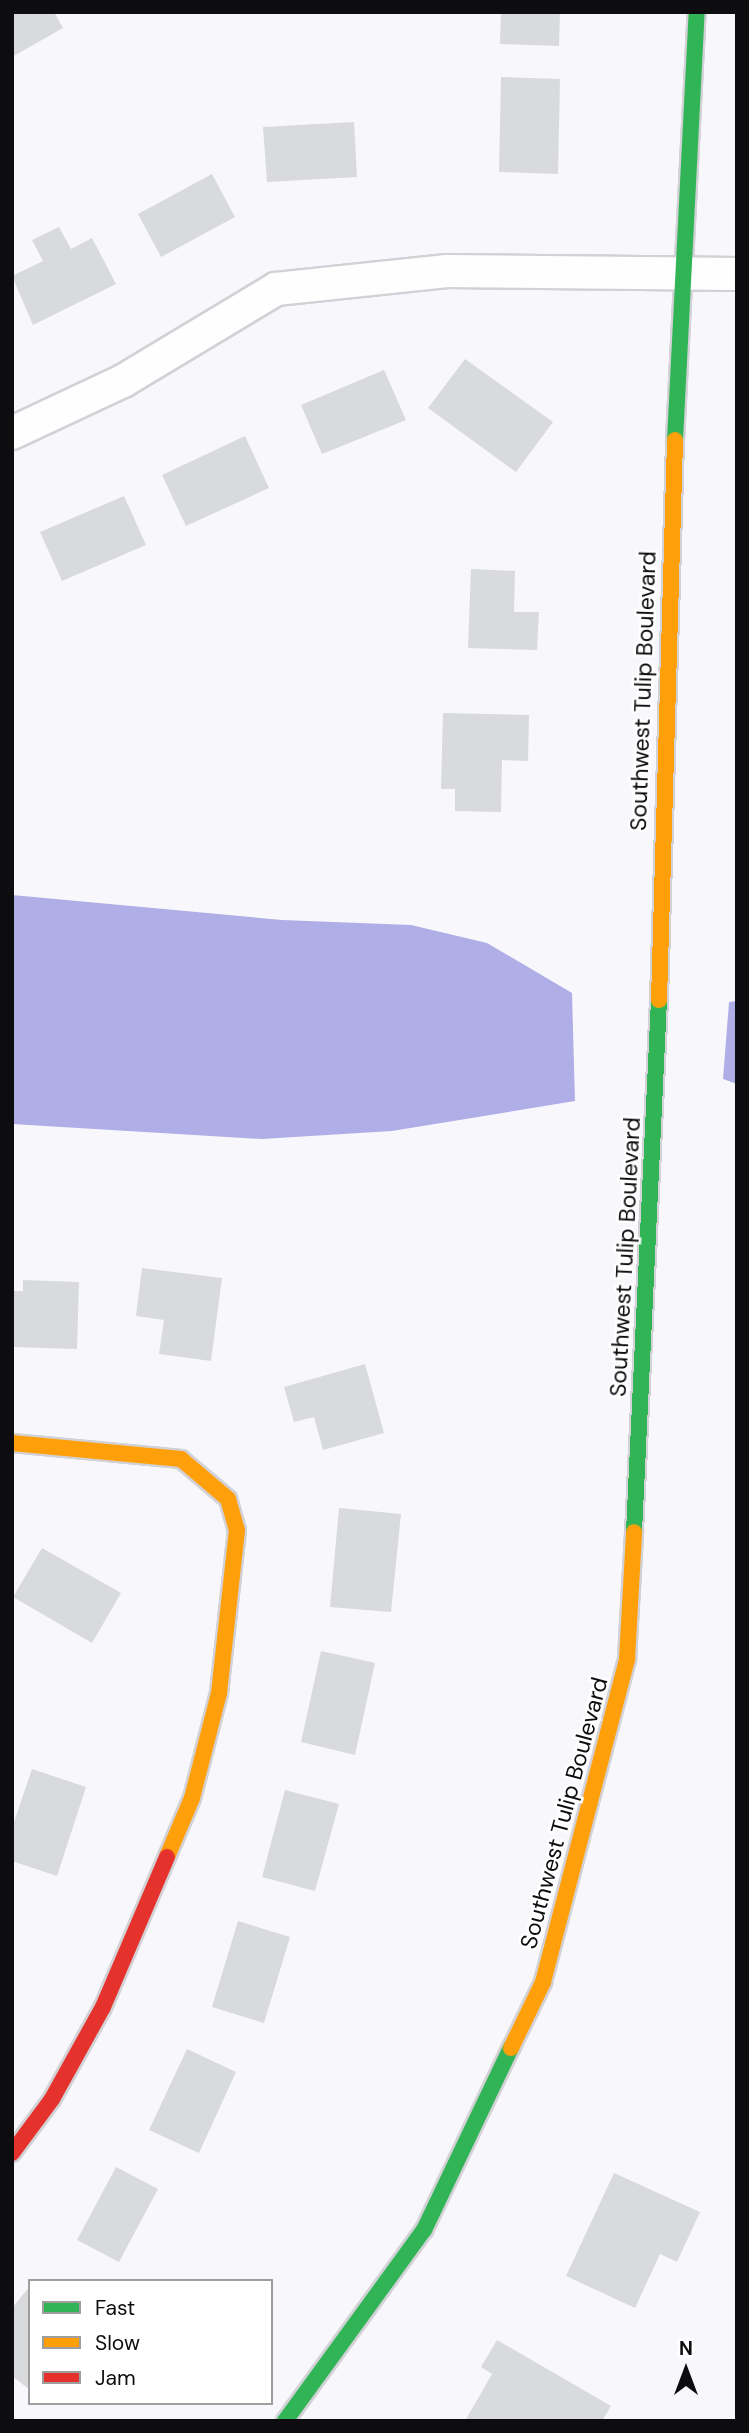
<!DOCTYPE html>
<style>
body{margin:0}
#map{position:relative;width:749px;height:2433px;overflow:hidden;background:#f8f8fc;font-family:"DM Sans",sans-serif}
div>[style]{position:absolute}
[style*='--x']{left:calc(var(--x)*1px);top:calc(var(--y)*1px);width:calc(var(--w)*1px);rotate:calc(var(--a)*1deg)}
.water>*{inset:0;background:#b0aee6}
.building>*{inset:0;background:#d9dadb}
.roads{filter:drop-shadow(2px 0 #d2d2d6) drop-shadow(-2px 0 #d2d2d6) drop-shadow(0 2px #d2d2d6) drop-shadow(0 -2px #d2d2d6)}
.street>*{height:32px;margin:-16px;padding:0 16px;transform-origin:16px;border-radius:16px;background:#fefeff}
.fast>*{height:16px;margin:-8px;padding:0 8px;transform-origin:8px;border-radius:8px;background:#30b455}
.slow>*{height:16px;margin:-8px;padding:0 8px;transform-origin:8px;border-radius:8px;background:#ff9f0a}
.jam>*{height:16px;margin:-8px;padding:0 8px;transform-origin:8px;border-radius:8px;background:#e5322d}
span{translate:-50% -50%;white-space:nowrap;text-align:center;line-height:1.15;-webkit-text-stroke:5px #fff;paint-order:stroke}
.street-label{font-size:23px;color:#0d0d10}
.frame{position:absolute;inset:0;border:14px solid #0d0d10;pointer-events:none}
.legend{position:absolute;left:28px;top:2279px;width:245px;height:126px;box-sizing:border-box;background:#fff;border:2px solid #9e9e9f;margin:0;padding:9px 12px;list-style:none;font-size:21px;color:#0d0d10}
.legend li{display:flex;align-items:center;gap:14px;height:35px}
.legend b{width:35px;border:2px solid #9e9e9f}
.north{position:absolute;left:651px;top:2335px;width:70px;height:70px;-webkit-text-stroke:5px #fff;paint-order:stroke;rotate:0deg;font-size:19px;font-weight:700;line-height:28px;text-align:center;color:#0d0d10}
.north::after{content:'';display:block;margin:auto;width:24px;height:32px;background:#0d0d10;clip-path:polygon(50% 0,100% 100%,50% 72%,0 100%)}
</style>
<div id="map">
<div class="water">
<div style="clip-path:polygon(12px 895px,282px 920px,411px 925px,487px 943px,572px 993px,575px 1101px,392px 1131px,262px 1139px,12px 1124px)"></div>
<div style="clip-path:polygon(737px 1001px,737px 1084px,723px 1079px,729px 1002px)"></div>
</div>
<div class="building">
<div style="clip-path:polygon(12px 12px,54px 12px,63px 28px,12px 57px)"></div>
<div style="clip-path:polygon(501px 12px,560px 12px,559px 46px,500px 44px)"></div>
<div style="clip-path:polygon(501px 77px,560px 79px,558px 174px,499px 172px)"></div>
<div style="clip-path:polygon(354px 122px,357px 177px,267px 182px,263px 127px)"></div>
<div style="clip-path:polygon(212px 174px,235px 217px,161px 257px,138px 214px)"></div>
<div style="clip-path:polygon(59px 227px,71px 249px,92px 238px,116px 284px,33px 325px,12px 276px,43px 261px,32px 240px)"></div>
<div style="clip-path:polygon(465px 359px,553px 422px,516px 472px,428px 408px)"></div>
<div style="clip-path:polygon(384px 370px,406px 420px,322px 454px,301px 405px)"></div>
<div style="clip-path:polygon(245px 436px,269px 488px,186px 526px,162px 475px)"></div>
<div style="clip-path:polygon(124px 496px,146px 545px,62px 581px,40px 532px)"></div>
<div style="clip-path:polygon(471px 569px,515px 571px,514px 612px,539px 612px,537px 650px,468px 648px)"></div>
<div style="clip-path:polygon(443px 713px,529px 715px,528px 761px,502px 760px,501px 812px,455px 811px,455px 789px,441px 789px)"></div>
<div style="clip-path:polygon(142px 1268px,222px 1278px,211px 1361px,159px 1354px,164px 1320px,136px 1316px)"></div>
<div style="clip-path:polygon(23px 1280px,79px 1282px,77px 1349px,12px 1347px,12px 1291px,23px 1291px)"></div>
<div style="clip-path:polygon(365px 1364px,384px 1433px,323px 1450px,314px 1417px,294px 1422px,284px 1387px)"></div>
<div style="clip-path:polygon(339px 1508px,401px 1514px,391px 1612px,330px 1607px)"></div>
<div style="clip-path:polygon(42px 1548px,121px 1593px,92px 1643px,13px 1597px)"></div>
<div style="clip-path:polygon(321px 1651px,375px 1663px,355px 1755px,301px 1742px)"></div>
<div style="clip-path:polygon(32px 1769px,86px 1787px,57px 1876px,12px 1861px,12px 1828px)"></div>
<div style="clip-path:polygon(285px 1790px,339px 1804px,315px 1891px,262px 1877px)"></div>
<div style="clip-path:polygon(238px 1921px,290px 1937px,264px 2023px,212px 2007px)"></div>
<div style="clip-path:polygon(187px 2049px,236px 2072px,199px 2153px,149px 2130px)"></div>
<div style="clip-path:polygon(116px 2167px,158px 2189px,119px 2262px,77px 2240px)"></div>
<div style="clip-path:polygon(614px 2173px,700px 2212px,677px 2262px,660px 2254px,635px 2308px,566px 2276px)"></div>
<div style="clip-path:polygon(30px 2286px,30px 2390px,12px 2376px,12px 2308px)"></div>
<div style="clip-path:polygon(497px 2340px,611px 2406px,602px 2421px,465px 2421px,492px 2374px,481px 2367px)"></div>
</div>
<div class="roads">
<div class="street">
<div style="--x:12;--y:433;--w:123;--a:-25.1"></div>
<div style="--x:123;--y:381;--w:179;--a:-31"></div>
<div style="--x:276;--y:289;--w:172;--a:-6"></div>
<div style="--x:447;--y:271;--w:290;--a:0.6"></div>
</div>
<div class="fast">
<div style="--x:675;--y:440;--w:429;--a:-87.1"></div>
<div style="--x:634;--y:1532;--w:533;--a:-87.31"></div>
<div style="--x:285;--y:2421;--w:236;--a:-54"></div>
<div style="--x:424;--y:2230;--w:202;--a:-64.5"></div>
</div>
<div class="slow">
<div style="--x:659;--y:1000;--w:560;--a:-88.36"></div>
<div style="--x:12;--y:1443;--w:170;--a:5.4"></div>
<div style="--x:181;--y:1459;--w:62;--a:40.4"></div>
<div style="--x:228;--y:1499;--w:32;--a:74"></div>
<div style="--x:237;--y:1530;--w:164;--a:96.3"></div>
<div style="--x:219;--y:1693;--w:108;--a:104.4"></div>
<div style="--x:192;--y:1798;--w:64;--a:113"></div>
<div style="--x:511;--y:2048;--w:73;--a:-64.1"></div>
<div style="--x:543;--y:1982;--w:334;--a:-75.4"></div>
<div style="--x:627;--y:1659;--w:127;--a:-86.8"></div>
</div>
<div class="jam">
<div style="--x:12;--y:2153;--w:67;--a:-53.5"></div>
<div style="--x:52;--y:2099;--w:105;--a:-61"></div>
<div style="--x:103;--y:2007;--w:163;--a:-66.9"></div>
</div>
</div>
<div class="street-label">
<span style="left:643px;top:691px;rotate:-88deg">Southwest Tulip Boulevard</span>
<span style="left:625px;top:1257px;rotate:-87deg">Southwest Tulip Boulevard</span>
<span style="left:564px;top:1813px;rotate:-75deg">Southwest Tulip Boulevard</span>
</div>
<div class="frame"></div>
<ul class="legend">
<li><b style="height:9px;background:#30b455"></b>Fast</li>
<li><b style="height:9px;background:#ff9f0a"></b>Slow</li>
<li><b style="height:9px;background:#e5322d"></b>Jam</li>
</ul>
<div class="north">N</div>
</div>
